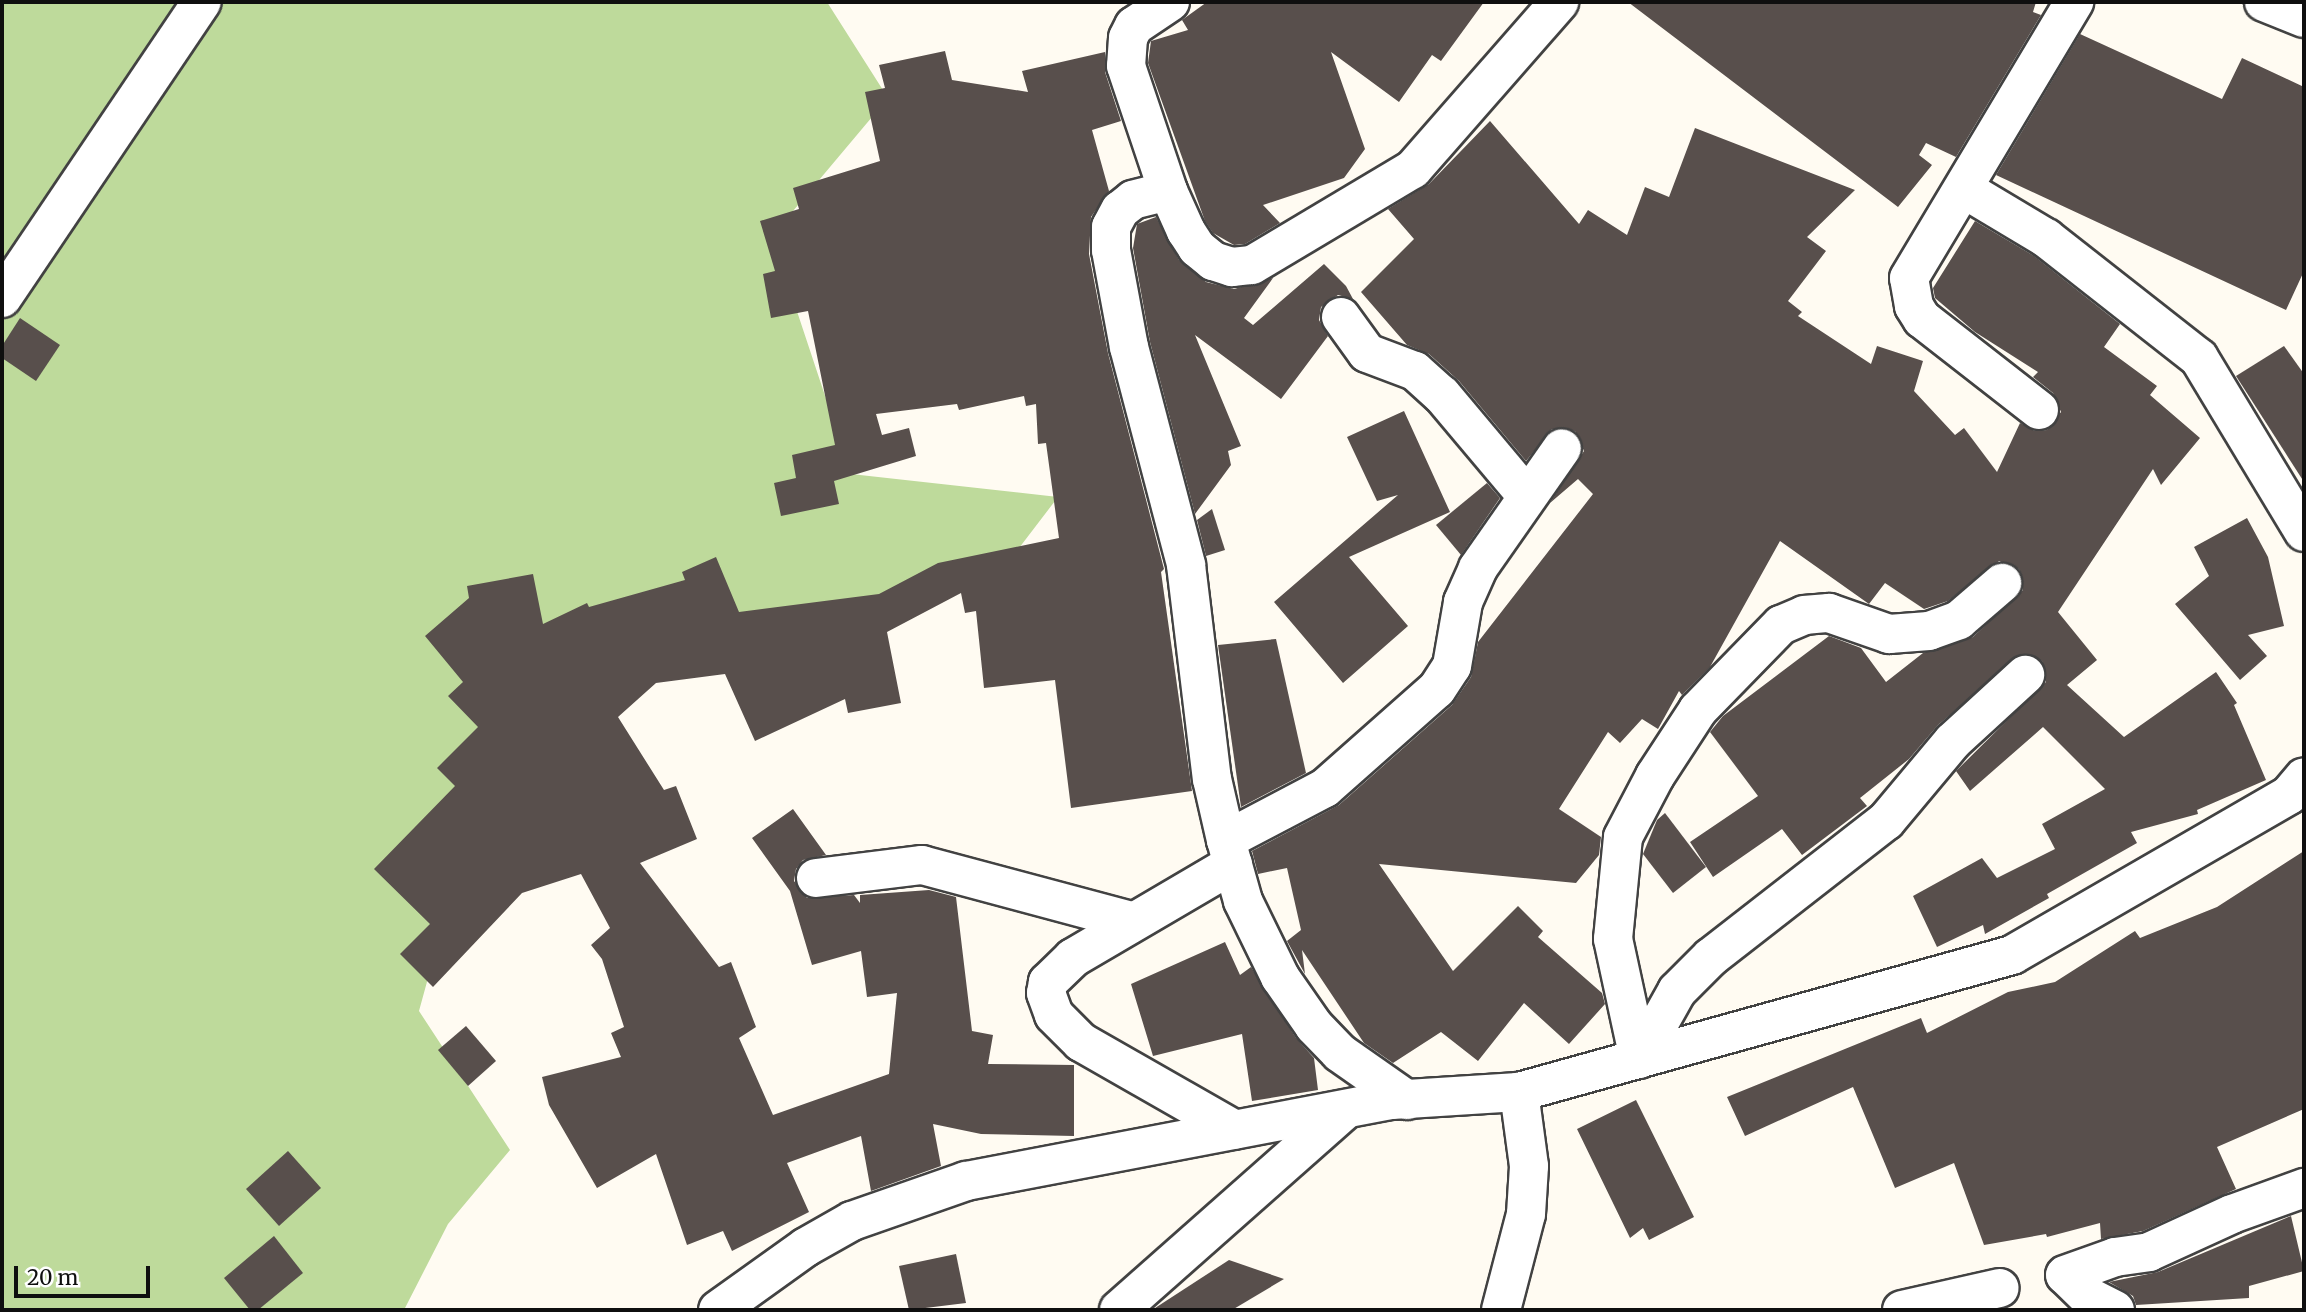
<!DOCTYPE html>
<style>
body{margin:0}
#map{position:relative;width:2306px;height:1312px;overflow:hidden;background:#fffbf2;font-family:Merriweather,serif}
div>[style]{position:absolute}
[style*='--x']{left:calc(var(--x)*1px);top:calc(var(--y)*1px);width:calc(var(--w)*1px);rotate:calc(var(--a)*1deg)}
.forest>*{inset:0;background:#beda9b}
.building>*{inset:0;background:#584f4c}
.roads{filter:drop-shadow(2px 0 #424242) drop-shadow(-2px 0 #424242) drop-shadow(0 2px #424242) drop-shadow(0 -2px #424242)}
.minor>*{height:38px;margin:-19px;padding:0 19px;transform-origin:19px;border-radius:19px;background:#fff}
span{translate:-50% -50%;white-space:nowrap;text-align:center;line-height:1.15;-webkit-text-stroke:7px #fff;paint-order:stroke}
.frame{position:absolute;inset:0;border:4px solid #0f0f0f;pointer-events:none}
.scale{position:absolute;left:14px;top:1266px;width:136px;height:32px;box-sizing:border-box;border:4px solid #0f0f0f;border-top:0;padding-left:9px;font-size:21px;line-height:24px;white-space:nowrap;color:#0f0f0f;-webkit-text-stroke:5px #fff;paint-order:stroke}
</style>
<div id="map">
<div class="forest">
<div style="clip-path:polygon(2px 2px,827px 2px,888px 98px,772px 236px,851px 474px,1058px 497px,997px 577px,683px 663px,495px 734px,419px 1011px,510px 1150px,448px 1224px,404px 1310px,2px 1310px)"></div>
</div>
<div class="building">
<div style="clip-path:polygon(1207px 2px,1484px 2px,1441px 61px,1432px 55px,1399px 102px,1331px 52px,1365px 149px,1344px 178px,1263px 205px,1280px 223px,1245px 244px,1234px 245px,1213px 233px,1205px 221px,1148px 63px,1151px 41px,1188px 30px,1182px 20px)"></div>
<div style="clip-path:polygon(1628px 2px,2036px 2px,2033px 12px,2041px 15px,1956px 157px,1926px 143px,1919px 155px,1932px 165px,1898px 207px)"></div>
<div style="clip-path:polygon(2080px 34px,2222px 99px,2242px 58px,2304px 87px,2304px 271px,2286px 310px,1996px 175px)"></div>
<div style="clip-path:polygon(945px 51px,952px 80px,1028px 92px,1022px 71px,1105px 52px,1105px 72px,1121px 121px,1092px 130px,1109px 191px,1091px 217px,1089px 254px,1108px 353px,1164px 569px,1161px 572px,1192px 791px,1071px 808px,1055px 680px,984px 688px,976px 611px,965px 613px,961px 593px,887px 632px,901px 703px,848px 713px,845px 699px,755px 741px,725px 674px,656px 683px,618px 717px,664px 790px,676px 786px,697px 839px,640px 863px,719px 967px,731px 962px,756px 1027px,739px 1038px,773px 1115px,889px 1074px,897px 993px,867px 997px,861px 951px,812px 965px,790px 891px,752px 838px,793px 809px,826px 855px,803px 860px,796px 869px,794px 881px,807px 898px,854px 895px,860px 903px,860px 895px,929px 890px,956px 897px,972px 1031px,993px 1035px,988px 1064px,1074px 1065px,1074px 1136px,981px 1134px,933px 1124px,941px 1166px,871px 1191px,861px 1136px,787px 1163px,809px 1212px,732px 1251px,723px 1231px,687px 1245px,656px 1154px,597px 1188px,549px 1105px,542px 1077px,621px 1057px,611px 1033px,624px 1027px,602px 959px,591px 945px,610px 928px,581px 874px,522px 893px,433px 987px,400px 954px,430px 924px,374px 869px,455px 786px,437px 768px,478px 727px,448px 696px,463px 682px,425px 636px,469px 598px,467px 586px,533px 574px,543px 624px,587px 603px,589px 607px,685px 580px,682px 572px,716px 557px,739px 612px,879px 594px,938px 563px,1059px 538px,1046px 443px,1038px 444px,1036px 404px,1026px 406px,1024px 396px,959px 410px,957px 404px,876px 414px,882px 435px,909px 428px,916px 456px,834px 481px,839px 504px,781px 516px,774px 483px,796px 478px,792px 455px,835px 445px,808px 311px,771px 318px,763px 274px,775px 271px,760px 221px,799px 209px,793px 188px,880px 161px,865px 92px,885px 88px,879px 65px)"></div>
<div style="clip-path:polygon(1490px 121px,1579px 224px,1588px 210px,1627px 235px,1645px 187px,1669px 197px,1695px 128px,1855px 190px,1807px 237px,1826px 251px,1788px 301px,1802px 312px,1798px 316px,1871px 364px,1877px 346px,1923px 361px,1914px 391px,1955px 435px,1964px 428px,1997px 472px,2020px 423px,2035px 431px,2047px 430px,2061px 412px,2053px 393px,2033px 377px,2038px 372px,1975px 332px,1935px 298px,1933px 288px,1975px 221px,2034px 256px,2120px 324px,2104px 347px,2157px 386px,2150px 395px,2200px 438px,2161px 485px,2153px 469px,2058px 612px,2097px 660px,2067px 685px,2124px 737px,2216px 672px,2237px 703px,2234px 705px,2266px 780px,2197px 810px,2198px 814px,2131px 832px,2137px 843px,2047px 894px,2049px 898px,1985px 934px,1983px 925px,1937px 947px,1913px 896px,1982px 858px,1997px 878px,2055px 849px,2042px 824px,2105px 789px,2043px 727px,1970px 791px,1956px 771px,2046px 682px,2042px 661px,2021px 654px,1938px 725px,1909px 759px,1860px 798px,1867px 806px,1802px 855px,1782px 829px,1713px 877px,1690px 842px,1758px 796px,1710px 732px,1723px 716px,1829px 636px,1861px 648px,1886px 682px,1923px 653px,1973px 637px,2023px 590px,2019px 569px,1999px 561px,1948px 601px,1924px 609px,1885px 583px,1869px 604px,1780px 541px,1710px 667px,1682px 695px,1679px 691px,1658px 729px,1642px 719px,1620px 743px,1608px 732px,1559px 809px,1601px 837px,1599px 855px,1576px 883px,1379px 864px,1453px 971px,1518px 906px,1543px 931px,1538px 937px,1602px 993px,1605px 1004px,1569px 1044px,1524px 1003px,1478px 1061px,1441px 1032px,1393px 1063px,1364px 1043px,1302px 950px,1305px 974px,1287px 941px,1301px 930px,1287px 868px,1258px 874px,1252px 851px,1339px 805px,1452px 705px,1471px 677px,1478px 642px,1593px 494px,1578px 479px,1550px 503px,1584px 451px,1575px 431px,1552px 429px,1526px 461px,1459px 381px,1429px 354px,1407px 345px,1361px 292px,1414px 239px,1388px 209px,1429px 184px)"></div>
<div style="clip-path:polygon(1156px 217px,1179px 260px,1206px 282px,1234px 289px,1273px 278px,1244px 318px,1253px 325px,1324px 264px,1346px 286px,1353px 299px,1338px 295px,1321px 307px,1319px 320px,1328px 336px,1281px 399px,1195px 335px,1241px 446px,1228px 451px,1231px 465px,1195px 514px,1150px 342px,1133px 248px,1137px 224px)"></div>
<div style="clip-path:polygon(20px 318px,60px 345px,36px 381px,2px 358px,2px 346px)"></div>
<div style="clip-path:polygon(2284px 346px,2304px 374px,2304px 482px,2236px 376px)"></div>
<div style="clip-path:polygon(1404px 411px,1450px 512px,1349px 557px,1408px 626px,1343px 683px,1274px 602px,1398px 495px,1377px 501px,1347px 437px)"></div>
<div style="clip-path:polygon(1487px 483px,1500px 498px,1461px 555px,1436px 525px)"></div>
<div style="clip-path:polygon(1212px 509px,1225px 550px,1206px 556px,1197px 520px)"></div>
<div style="clip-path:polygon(2247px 518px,2268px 557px,2284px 626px,2248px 635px,2267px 656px,2240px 680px,2175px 604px,2209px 576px,2194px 547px)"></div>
<div style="clip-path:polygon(1276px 639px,1306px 773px,1241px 807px,1218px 645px)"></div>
<div style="clip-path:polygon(1665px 813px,1706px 867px,1673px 893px,1643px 854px,1657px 820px)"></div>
<div style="clip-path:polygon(2304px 851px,2304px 1109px,2217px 1147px,2236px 1189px,2143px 1231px,2101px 1239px,2100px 1223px,2047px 1237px,2046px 1234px,1984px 1245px,1954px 1163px,1895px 1188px,1853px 1087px,1745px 1136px,1727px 1097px,1921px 1018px,1927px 1033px,2008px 992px,2055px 982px,2135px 931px,2140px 938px,2217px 907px)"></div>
<div style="clip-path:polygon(1225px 942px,1240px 975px,1251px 967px,1296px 1038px,1314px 1058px,1318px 1090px,1252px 1101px,1242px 1034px,1153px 1056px,1131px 984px)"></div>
<div style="clip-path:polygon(466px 1026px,496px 1061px,468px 1086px,438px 1050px)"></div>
<div style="clip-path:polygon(1636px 1100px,1694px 1217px,1649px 1240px,1643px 1228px,1630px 1238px,1577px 1129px)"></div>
<div style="clip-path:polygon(288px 1151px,321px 1188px,279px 1226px,246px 1189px)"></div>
<div style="clip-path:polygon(2291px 1216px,2304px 1271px,2249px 1286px,2249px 1298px,2136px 1305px,2133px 1296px,2109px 1282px,2158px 1272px)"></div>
<div style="clip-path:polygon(274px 1236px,303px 1273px,258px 1310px,250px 1310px,224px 1278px)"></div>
<div style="clip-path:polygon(956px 1254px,966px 1303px,909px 1310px,899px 1266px)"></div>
<div style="clip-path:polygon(1229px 1260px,1284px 1279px,1232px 1310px,1152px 1310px)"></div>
</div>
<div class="roads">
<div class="minor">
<div style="--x:1170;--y:2;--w:43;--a:146.3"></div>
<div style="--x:1134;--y:26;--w:13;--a:117"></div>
<div style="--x:1128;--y:38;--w:28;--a:94"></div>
<div style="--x:1126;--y:66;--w:132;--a:71.4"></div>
<div style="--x:1168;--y:191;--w:44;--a:65.8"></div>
<div style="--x:1186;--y:231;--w:20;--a:57"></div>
<div style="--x:1197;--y:248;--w:21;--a:39"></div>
<div style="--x:1213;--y:261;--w:20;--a:18"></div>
<div style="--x:1232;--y:267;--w:20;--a:-6"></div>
<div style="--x:1252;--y:265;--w:187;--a:-30.8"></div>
<div style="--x:1413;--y:169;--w:222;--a:-48.8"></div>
<div style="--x:2264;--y:2;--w:43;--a:21.8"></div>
<div style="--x:1964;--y:189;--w:96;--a:30.9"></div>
<div style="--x:2046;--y:238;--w:194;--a:38.1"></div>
<div style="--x:2199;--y:358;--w:203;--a:58.9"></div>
<div style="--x:1168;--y:191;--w:36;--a:166"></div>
<div style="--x:1133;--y:200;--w:16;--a:142"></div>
<div style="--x:1120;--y:210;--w:19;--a:118"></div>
<div style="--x:1111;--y:227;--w:23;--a:90"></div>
<div style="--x:1111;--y:250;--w:99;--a:79.5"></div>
<div style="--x:1129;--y:347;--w:225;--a:75.3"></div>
<div style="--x:1186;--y:565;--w:216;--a:83.1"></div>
<div style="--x:1212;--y:779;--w:63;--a:77.1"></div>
<div style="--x:1226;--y:840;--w:63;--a:74.4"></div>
<div style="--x:1243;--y:901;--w:85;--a:64"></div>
<div style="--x:1280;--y:977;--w:60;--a:55.2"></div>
<div style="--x:1314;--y:1026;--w:37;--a:46"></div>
<div style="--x:1340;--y:1053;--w:82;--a:35"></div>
<div style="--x:2;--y:298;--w:357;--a:-56"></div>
<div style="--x:1341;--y:317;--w:44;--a:54.2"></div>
<div style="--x:1367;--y:353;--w:51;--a:20.6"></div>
<div style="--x:1415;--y:371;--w:36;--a:42"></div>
<div style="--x:1442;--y:395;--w:131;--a:50"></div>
<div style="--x:2039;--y:410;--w:148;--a:-142.1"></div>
<div style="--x:1922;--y:319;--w:15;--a:-122"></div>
<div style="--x:1914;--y:306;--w:28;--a:-100"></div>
<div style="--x:1909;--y:278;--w:322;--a:-59.1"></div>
<div style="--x:1226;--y:840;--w:112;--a:-27.7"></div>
<div style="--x:1325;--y:788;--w:149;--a:-41.5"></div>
<div style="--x:1437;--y:689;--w:27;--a:-57"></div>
<div style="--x:1452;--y:666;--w:65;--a:-80.2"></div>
<div style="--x:1463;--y:602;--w:37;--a:-66"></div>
<div style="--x:1478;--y:568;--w:146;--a:-55"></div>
<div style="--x:1233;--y:864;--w:186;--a:149.6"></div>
<div style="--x:1073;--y:958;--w:35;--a:136"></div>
<div style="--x:1048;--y:982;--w:11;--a:100"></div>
<div style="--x:1046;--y:993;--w:23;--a:70"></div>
<div style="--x:1054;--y:1015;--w:38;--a:45"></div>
<div style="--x:1081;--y:1042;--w:177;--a:29.7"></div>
<div style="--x:816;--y:878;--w:107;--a:-7"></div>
<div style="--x:922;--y:865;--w:216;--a:15"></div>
<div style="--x:1639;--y:1059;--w:123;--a:-102.2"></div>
<div style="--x:1613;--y:939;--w:102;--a:-84.4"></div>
<div style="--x:1623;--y:837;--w:69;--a:-62.3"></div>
<div style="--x:1655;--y:776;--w:79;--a:-56.9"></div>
<div style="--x:1698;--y:710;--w:119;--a:-45.7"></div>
<div style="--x:1781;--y:625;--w:25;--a:-23"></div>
<div style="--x:1804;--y:615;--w:25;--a:-5"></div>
<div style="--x:1829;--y:613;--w:64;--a:19.3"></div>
<div style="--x:1889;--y:634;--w:40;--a:-4.3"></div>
<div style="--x:1929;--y:631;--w:32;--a:-20"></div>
<div style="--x:1959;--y:620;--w:57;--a:-40.7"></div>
<div style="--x:1639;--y:1059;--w:78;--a:-60.8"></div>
<div style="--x:1677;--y:991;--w:48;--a:-45"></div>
<div style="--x:1711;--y:957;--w:222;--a:-37.9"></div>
<div style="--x:1886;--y:821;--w:104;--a:-50.1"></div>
<div style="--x:1953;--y:741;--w:98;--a:-42.5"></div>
<div style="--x:718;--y:1310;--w:108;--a:-35.6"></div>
<div style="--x:806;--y:1247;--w:53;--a:-29.5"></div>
<div style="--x:852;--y:1221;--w:121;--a:-19.3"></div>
<div style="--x:966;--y:1181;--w:433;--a:-10.8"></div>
<div style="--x:1391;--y:1100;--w:128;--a:-3.6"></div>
<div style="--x:1519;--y:1092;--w:512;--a:-15.53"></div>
<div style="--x:2012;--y:955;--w:320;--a:-30"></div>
<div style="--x:2289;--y:795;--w:23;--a:-50"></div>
<div style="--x:1119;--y:1310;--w:302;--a:-41.5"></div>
<div style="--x:1501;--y:1310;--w:99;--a:-75.4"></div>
<div style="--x:1526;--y:1214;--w:48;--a:-86.4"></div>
<div style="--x:1529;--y:1166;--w:75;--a:-97.7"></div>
<div style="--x:1902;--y:1310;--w:100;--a:-12.7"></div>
<div style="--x:2115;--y:1310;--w:31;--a:-153"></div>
<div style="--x:2087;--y:1296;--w:30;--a:-136"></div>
<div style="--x:2065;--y:1275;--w:53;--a:-19.8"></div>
<div style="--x:2115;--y:1257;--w:34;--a:-8"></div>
<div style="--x:2149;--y:1252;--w:91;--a:-24.6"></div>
<div style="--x:2232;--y:1214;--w:77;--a:-19.9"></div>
</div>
</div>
<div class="frame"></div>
<div class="scale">20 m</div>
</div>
